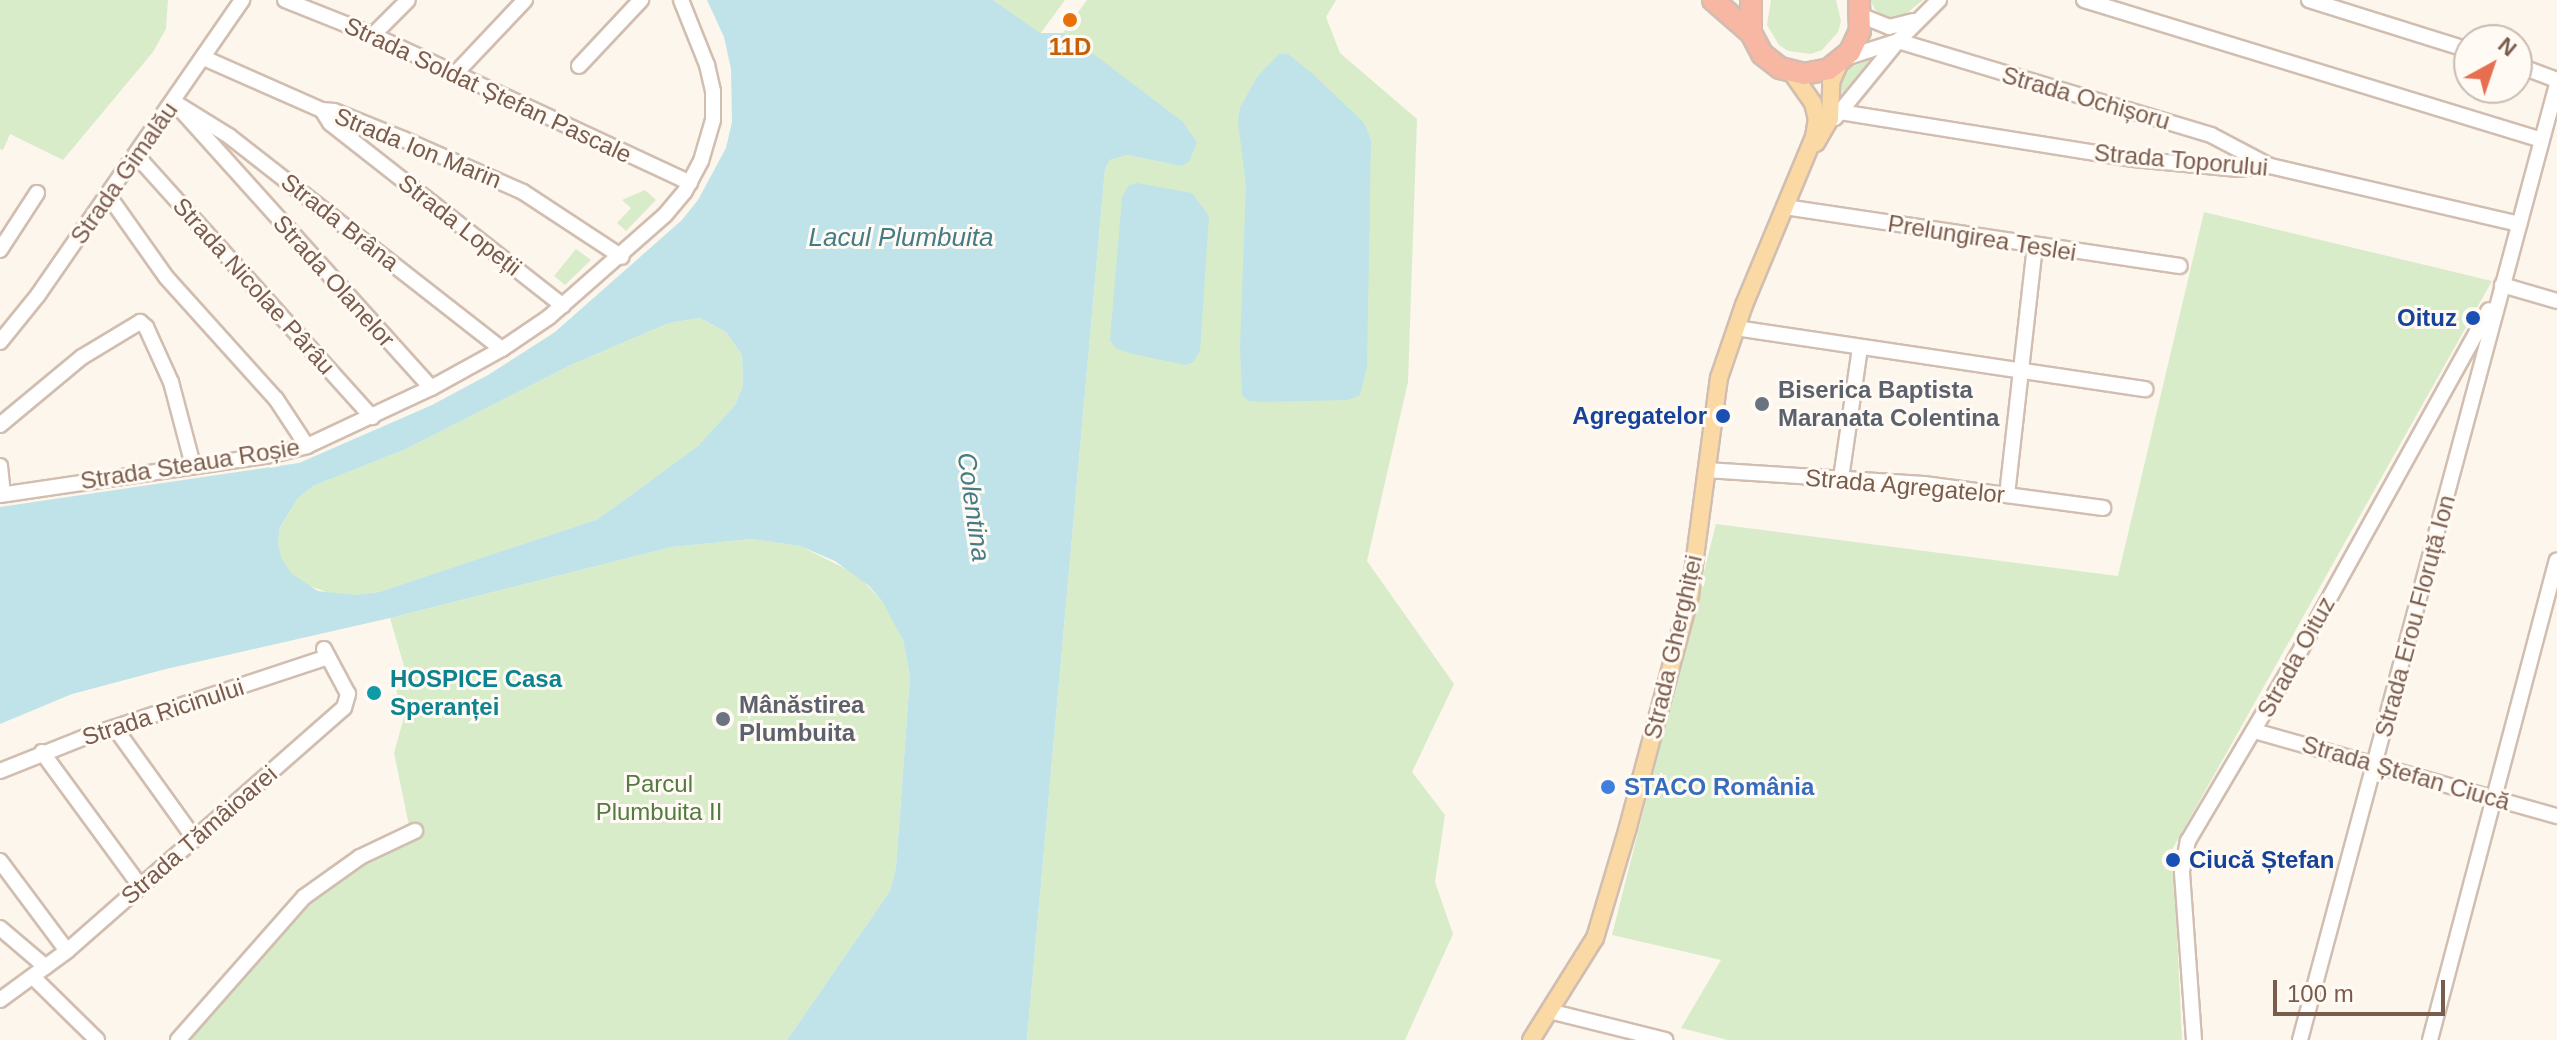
<!DOCTYPE html>
<meta charset="utf-8">
<style>
body{margin:0}
#map{position:relative;width:2557px;height:1040px;overflow:hidden;background:#fdf6ec;font-family:Arial,sans-serif}
div>[style]{position:absolute}
[style*='--x']{left:calc(var(--x)*1px);top:calc(var(--y)*1px);width:calc(var(--w)*1px);rotate:calc(var(--a)*1deg)}
.green>*{inset:0;background:#d8ecc9}
.water>*{inset:0;background:#bfe3e8}
.roads{filter:drop-shadow(2px 0 #d1beb0) drop-shadow(-2px 0 #d1beb0) drop-shadow(0 2px #d1beb0) drop-shadow(0 -2px #d1beb0)}
.minor>*{height:14px;margin:-7px;padding:0 7px;transform-origin:7px;border-radius:7px;background:#fff}
.major>*{height:16px;margin:-8px;padding:0 8px;transform-origin:8px;border-radius:8px;background:#fbd9a5}
.highway>*{height:20px;margin:-10px;padding:0 10px;transform-origin:10px;border-radius:10px;background:#f7b7a3}
.dots>*{width:22px;height:22px;translate:-50% -50%;box-sizing:border-box;border:4px solid #fffaf3;border-radius:50%}
span{translate:-50% -50%;white-space:nowrap;text-align:center;line-height:1.15;-webkit-text-stroke:6px #fffaf3;paint-order:stroke}
.food-label{font-size:24px;color:#c56008;font-weight:700}
.street-label{font-size:24px;color:#7a5c4d}
.transit-label{font-size:24px;color:#164399;font-weight:700}
.right{translate:-100% -50%;text-align:right}
.left{translate:0 -50%;text-align:left}
.worship-label{font-size:24px;color:#5b616d;font-weight:700}
.culture-label{font-size:24px;color:#0d838f;font-weight:700}
.park-label{font-size:24px;color:#537a41}
.shop-label{font-size:24px;color:#366cbe;font-weight:700}
.water-label{font-size:26px;color:#437c86;font-style:italic}
.north{position:absolute;left:2453px;top:24px;width:80px;height:80px;box-sizing:border-box;background:#fffaf3;border:2px solid #cabbb1;border-radius:50%;rotate:40deg;font-size:22px;font-weight:700;line-height:32px;text-align:center;color:#7a5c4d}
.north::after{content:'';display:block;margin:auto;width:28px;height:36px;background:#e76f51;clip-path:polygon(50% 0,100% 100%,50% 72%,0 100%)}
.scale{position:absolute;left:2273px;top:980px;width:172px;height:36px;box-sizing:border-box;border:4px solid #7a5c4d;border-top:0;padding-left:10px;font-size:24px;line-height:28px;white-space:nowrap;color:#7a5c4d;-webkit-text-stroke:6px #fffaf3;paint-order:stroke}
</style>
<div id="map">
<div class="green">
<div style="clip-path:polygon(0 0,168px 0,166px 29px,153px 52px,63px 160px,10px 134px,3px 150px,0 149px)"></div>
<div style="clip-path:polygon(993px 0,1065px 0,1040px 34px)"></div>
<div style="clip-path:polygon(1087px 0,1336px 0,1326px 17px,1340px 53px,1417px 119px,1408px 382px,1367px 561px,1454px 684px,1412px 772px,1445px 815px,1435px 882px,1453px 934px,1405px 1040px,1027px 1040px,1105px 169px,1110px 160px,1127px 155px,1181px 166px,1190px 131px,1063px 33px)"></div>
<div style="clip-path:polygon(1771px 0,1836px 0,1841px 21px,1838px 32px,1822px 50px,1811px 54px,1788px 51px,1779px 45px,1767px 25px)"></div>
<div style="clip-path:polygon(1870px 0,1923px 0,1907px 13px,1890px 19px,1876px 11px)"></div>
<div style="clip-path:polygon(1881px 55px,1838px 105px,1838px 81px,1843px 70px)"></div>
<div style="clip-path:polygon(645px 190px,656px 200px,626px 231px,617px 223px,631px 208px,622px 200px)"></div>
<div style="clip-path:polygon(2204px 212px,2492px 281px,2173px 848px,2182px 1040px,1728px 1040px,1681px 1028px,1721px 960px,1612px 935px,1716px 524px,2118px 576px)"></div>
<div style="clip-path:polygon(576px 249px,591px 260px,565px 285px,554px 276px)"></div>
<div style="clip-path:polygon(700px 318px,726px 332px,742px 355px,743px 386px,735px 405px,698px 446px,598px 519px,379px 592px,355px 595px,335px 595px,304px 584px,292px 574px,282px 559px,278px 543px,280px 527px,298px 498px,313px 486px,406px 449px,573px 364px,669px 323px)"></div>
<div style="clip-path:polygon(752px 539px,800px 546px,856px 574px,882px 601px,893px 620px,903px 640px,910px 676px,896px 867px,890px 891px,787px 1040px,188px 1040px,319px 895px,345px 875px,412px 840px,394px 753px,404px 717px,396px 689px,409px 683px,390px 618px,672px 547px)"></div>
</div>
<div class="water">
<div style="clip-path:polygon(evenodd,707px 0,993px 0,1040px 33px,1063px 33px,1078px 42px,1183px 122px,1197px 142px,1189px 162px,1181px 166px,1127px 155px,1110px 160px,1105px 169px,1027px 1040px,787px 1040px,890px 891px,896px 867px,910px 676px,903px 640px,882px 601px,869px 586px,835px 561px,800px 546px,752px 539px,672px 547px,390px 618px,166px 669px,72px 694px,0 724px,0 507px,299px 463px,432px 405px,488px 375px,555px 332px,682px 220px,698px 200px,726px 148px,732px 122px,731px 69px,724px 37px,707px 0,700px 318px,726px 332px,742px 355px,743px 386px,735px 405px,698px 446px,598px 519px,379px 592px,355px 595px,318px 591px,292px 574px,282px 559px,278px 543px,280px 527px,298px 498px,313px 486px,406px 449px,573px 364px,669px 323px,700px 318px)"></div>
<div style="clip-path:polygon(1279px 54px,1288px 54px,1313px 74px,1364px 123px,1371px 140px,1367px 367px,1360px 395px,1348px 400px,1263px 402px,1249px 401px,1242px 395px,1240px 347px,1246px 186px,1238px 121px,1240px 108px,1257px 77px)"></div>
<div style="clip-path:polygon(1137px 183px,1192px 193px,1209px 216px,1200px 351px,1193px 362px,1185px 365px,1129px 353px,1115px 348px,1110px 340px,1122px 197px,1129px 185px)"></div>
</div>
<div class="roads">
<div class="minor">
<div style="--x:285;--y:0;--w:95;--a:21.7"></div>
<div style="--x:373;--y:35;--w:350;--a:25"></div>
<div style="--x:2084;--y:0;--w:478;--a:17"></div>
<div style="--x:2309;--y:0;--w:168;--a:17.4"></div>
<div style="--x:1862;--y:16;--w:29;--a:22"></div>
<div style="--x:1889;--y:27;--w:25;--a:-14"></div>
<div style="--x:373;--y:35;--w:49;--a:-45"></div>
<div style="--x:1898;--y:41;--w:327;--a:16.7"></div>
<div style="--x:2211;--y:135;--w:67;--a:27.7"></div>
<div style="--x:204;--y:58;--w:129;--a:23.8"></div>
<div style="--x:322;--y:110;--w:12;--a:5"></div>
<div style="--x:334;--y:111;--w:74;--a:22.1"></div>
<div style="--x:403;--y:139;--w:131;--a:23.8"></div>
<div style="--x:523;--y:192;--w:118;--a:33.3"></div>
<div style="--x:1845;--y:58;--w:56;--a:-17.8"></div>
<div style="--x:2517;--y:65;--w:43;--a:20.6"></div>
<div style="--x:579;--y:66;--w:91;--a:-46.8"></div>
<div style="--x:455;--y:74;--w:102;--a:-46.6"></div>
<div style="--x:174;--y:102;--w:65;--a:31.7"></div>
<div style="--x:229;--y:136;--w:346;--a:38"></div>
<div style="--x:322;--y:110;--w:15;--a:58"></div>
<div style="--x:330;--y:123;--w:296;--a:38.1"></div>
<div style="--x:182;--y:111;--w:372;--a:48"></div>
<div style="--x:1840;--y:112;--w:297;--a:9.1"></div>
<div style="--x:2133;--y:159;--w:103;--a:5.5"></div>
<div style="--x:2236;--y:169;--w:34;--a:-5"></div>
<div style="--x:2270;--y:166;--w:256;--a:13.1"></div>
<div style="--x:1835;--y:118;--w:99;--a:-50.7"></div>
<div style="--x:1898;--y:41;--w:58;--a:-45"></div>
<div style="--x:136;--y:155;--w:353;--a:48"></div>
<div style="--x:108;--y:195;--w:100;--a:54.7"></div>
<div style="--x:166;--y:277;--w:164;--a:48"></div>
<div style="--x:276;--y:399;--w:56;--a:56.6"></div>
<div style="--x:1785;--y:207;--w:399;--a:8.5"></div>
<div style="--x:0;--y:250;--w:68;--a:-57"></div>
<div style="--x:2502;--y:285;--w:57;--a:16.2"></div>
<div style="--x:1736;--y:328;--w:414;--a:8.5"></div>
<div style="--x:0;--y:342;--w:60;--a:-51"></div>
<div style="--x:38;--y:295;--w:359;--a:-55.3"></div>
<div style="--x:0;--y:425;--w:107;--a:-39.7"></div>
<div style="--x:82;--y:357;--w:68;--a:-31.1"></div>
<div style="--x:140;--y:322;--w:8;--a:40"></div>
<div style="--x:146;--y:327;--w:60;--a:65.6"></div>
<div style="--x:171;--y:382;--w:86;--a:75.2"></div>
<div style="--x:0;--y:466;--w:28;--a:84"></div>
<div style="--x:1706;--y:470;--w:218;--a:3.7"></div>
<div style="--x:1924;--y:484;--w:181;--a:7.6"></div>
<div style="--x:1841;--y:478;--w:131;--a:-81.7"></div>
<div style="--x:0;--y:495;--w:279;--a:-8.4"></div>
<div style="--x:276;--y:454;--w:32;--a:-14"></div>
<div style="--x:307;--y:446;--w:137;--a:-25.1"></div>
<div style="--x:431;--y:388;--w:81;--a:-28.8"></div>
<div style="--x:502;--y:349;--w:57;--a:-34.2"></div>
<div style="--x:549;--y:317;--w:154;--a:-41.3"></div>
<div style="--x:665;--y:215;--w:31;--a:-50"></div>
<div style="--x:685;--y:191;--w:34;--a:-62"></div>
<div style="--x:701;--y:161;--w:43;--a:-73.7"></div>
<div style="--x:713;--y:120;--w:29;--a:-90"></div>
<div style="--x:713;--y:91;--w:27;--a:-103"></div>
<div style="--x:707;--y:65;--w:70;--a:-111.8"></div>
<div style="--x:2007;--y:495;--w:251;--a:-83.6"></div>
<div style="--x:115;--y:728;--w:135;--a:54.3"></div>
<div style="--x:2254;--y:731;--w:315;--a:15.7"></div>
<div style="--x:42;--y:752;--w:166;--a:53.8"></div>
<div style="--x:0;--y:771;--w:89;--a:-21.7"></div>
<div style="--x:83;--y:738;--w:258;--a:-18.3"></div>
<div style="--x:0;--y:861;--w:112;--a:53.3"></div>
<div style="--x:0;--y:928;--w:60;--a:40.3"></div>
<div style="--x:33;--y:977;--w:90;--a:44.5"></div>
<div style="--x:0;--y:1000;--w:83;--a:-36.2"></div>
<div style="--x:67;--y:951;--w:368;--a:-41.3"></div>
<div style="--x:344;--y:708;--w:15;--a:-74"></div>
<div style="--x:348;--y:694;--w:51;--a:-118.1"></div>
<div style="--x:1549;--y:1011;--w:120;--a:14"></div>
<div style="--x:178;--y:1040;--w:191;--a:-48.6"></div>
<div style="--x:304;--y:897;--w:69;--a:-35.5"></div>
<div style="--x:360;--y:857;--w:61;--a:-25.3"></div>
<div style="--x:2194;--y:1040;--w:169;--a:-94.1"></div>
<div style="--x:2182;--y:871;--w:31;--a:-79"></div>
<div style="--x:2188;--y:841;--w:210;--a:-59.4"></div>
<div style="--x:2295;--y:660;--w:400;--a:-61"></div>
<div style="--x:2300;--y:1040;--w:990;--a:-74.95"></div>
<div style="--x:2430;--y:1040;--w:496;--a:-75.2"></div>
</div>
<div class="major">
<div style="--x:1816;--y:143;--w:28;--a:-60"></div>
<div style="--x:1830;--y:119;--w:37;--a:-88"></div>
<div style="--x:1831;--y:82;--w:22;--a:-66"></div>
<div style="--x:1531;--y:1040;--w:120;--a:-57.9"></div>
<div style="--x:1595;--y:938;--w:116;--a:-73.4"></div>
<div style="--x:1628;--y:827;--w:240;--a:-75"></div>
<div style="--x:1690;--y:595;--w:219;--a:-82.4"></div>
<div style="--x:1719;--y:378;--w:77;--a:-71.1"></div>
<div style="--x:1744;--y:305;--w:182;--a:-67.4"></div>
<div style="--x:1814;--y:137;--w:18;--a:-81"></div>
<div style="--x:1817;--y:119;--w:16;--a:-104"></div>
<div style="--x:1813;--y:103;--w:38;--a:-125"></div>
</div>
<div class="highway">
<div style="--x:1713;--y:0;--w:50;--a:41"></div>
<div style="--x:1751;--y:0;--w:33;--a:90"></div>
<div style="--x:1751;--y:33;--w:24;--a:62"></div>
<div style="--x:1762;--y:54;--w:23;--a:38"></div>
<div style="--x:1780;--y:68;--w:25;--a:14"></div>
<div style="--x:1804;--y:74;--w:25;--a:-11"></div>
<div style="--x:1829;--y:69;--w:27;--a:-39"></div>
<div style="--x:1850;--y:52;--w:23;--a:-65"></div>
<div style="--x:1860;--y:31;--w:31;--a:-92"></div>
</div>
</div>
<div class="dots">
<div style="left:1070px;top:20px;background:#e8710a"></div>
<div style="left:2473px;top:318px;background:#1a4fb4"></div>
<div style="left:1762px;top:404px;background:#6b7280"></div>
<div style="left:1723px;top:416px;background:#1a4fb4"></div>
<div style="left:374px;top:693px;background:#0f9aa8"></div>
<div style="left:723px;top:719px;background:#6b7280"></div>
<div style="left:1608px;top:787px;background:#3f7fe0"></div>
<div style="left:2173px;top:860px;background:#1a4fb4"></div>
</div>
<div class="food-label">
<span style="left:1070px;top:47px">11D</span>
</div>
<div class="street-label">
<span style="left:488px;top:90px;rotate:25deg">Strada Soldat Ștefan Pascale</span>
<span style="left:2086px;top:98px;rotate:16deg">Strada Ochișoru</span>
<span style="left:418px;top:148px;rotate:22deg">Strada Ion Marin</span>
<span style="left:2181px;top:160px;rotate:5deg">Strada Toporului</span>
<span style="left:124px;top:173px;rotate:-55deg">Strada Gimalău</span>
<span style="left:340px;top:222px;rotate:38deg">Strada Brâna</span>
<span style="left:460px;top:225px;rotate:38deg">Strada Lopeții</span>
<span style="left:1982px;top:238px;rotate:9deg">Prelungirea Teslei</span>
<span style="left:334px;top:281px;rotate:48deg">Strada Olanelor</span>
<span style="left:254px;top:286px;rotate:48deg">Strada Nicolae Pârâu</span>
<span style="left:190px;top:464px;rotate:-9deg">Strada Steaua Roșie</span>
<span style="left:1905px;top:486px;rotate:5deg">Strada Agregatelor</span>
<span style="left:2415px;top:616px;rotate:-75deg">Strada Erou Floruță Ion</span>
<span style="left:1673px;top:647px;rotate:-77deg">Strada Gherghiței</span>
<span style="left:2296px;top:657px;rotate:-61deg">Strada Oituz</span>
<span style="left:163px;top:712px;rotate:-18deg">Strada Ricinului</span>
<span style="left:2406px;top:773px;rotate:16deg">Strada Ștefan Ciucă</span>
<span style="left:199px;top:835px;rotate:-41deg">Strada Tămâioarei</span>
</div>
<div class="transit-label">
<span class="right" style="left:2457px;top:318px">Oituz</span>
<span class="right" style="left:1707px;top:416px">Agregatelor</span>
<span class="left" style="left:2189px;top:860px">Ciucă Ștefan</span>
</div>
<div class="worship-label">
<span class="left" style="left:1778px;top:404px">Biserica Baptista<br>Maranata Colentina</span>
<span class="left" style="left:739px;top:719px">Mânăstirea<br>Plumbuita</span>
</div>
<div class="culture-label">
<span class="left" style="left:390px;top:693px">HOSPICE Casa<br>Speranței</span>
</div>
<div class="park-label">
<span style="left:659px;top:798px">Parcul<br>Plumbuita II</span>
</div>
<div class="shop-label">
<span class="left" style="left:1624px;top:787px">STACO România</span>
</div>
<div class="water-label">
<span style="left:901px;top:238px">Lacul Plumbuita</span>
<span style="left:973px;top:507px;rotate:82deg">Colentina</span>
</div>
<div class="north">N</div>
<div class="scale">100 m</div>
</div>
